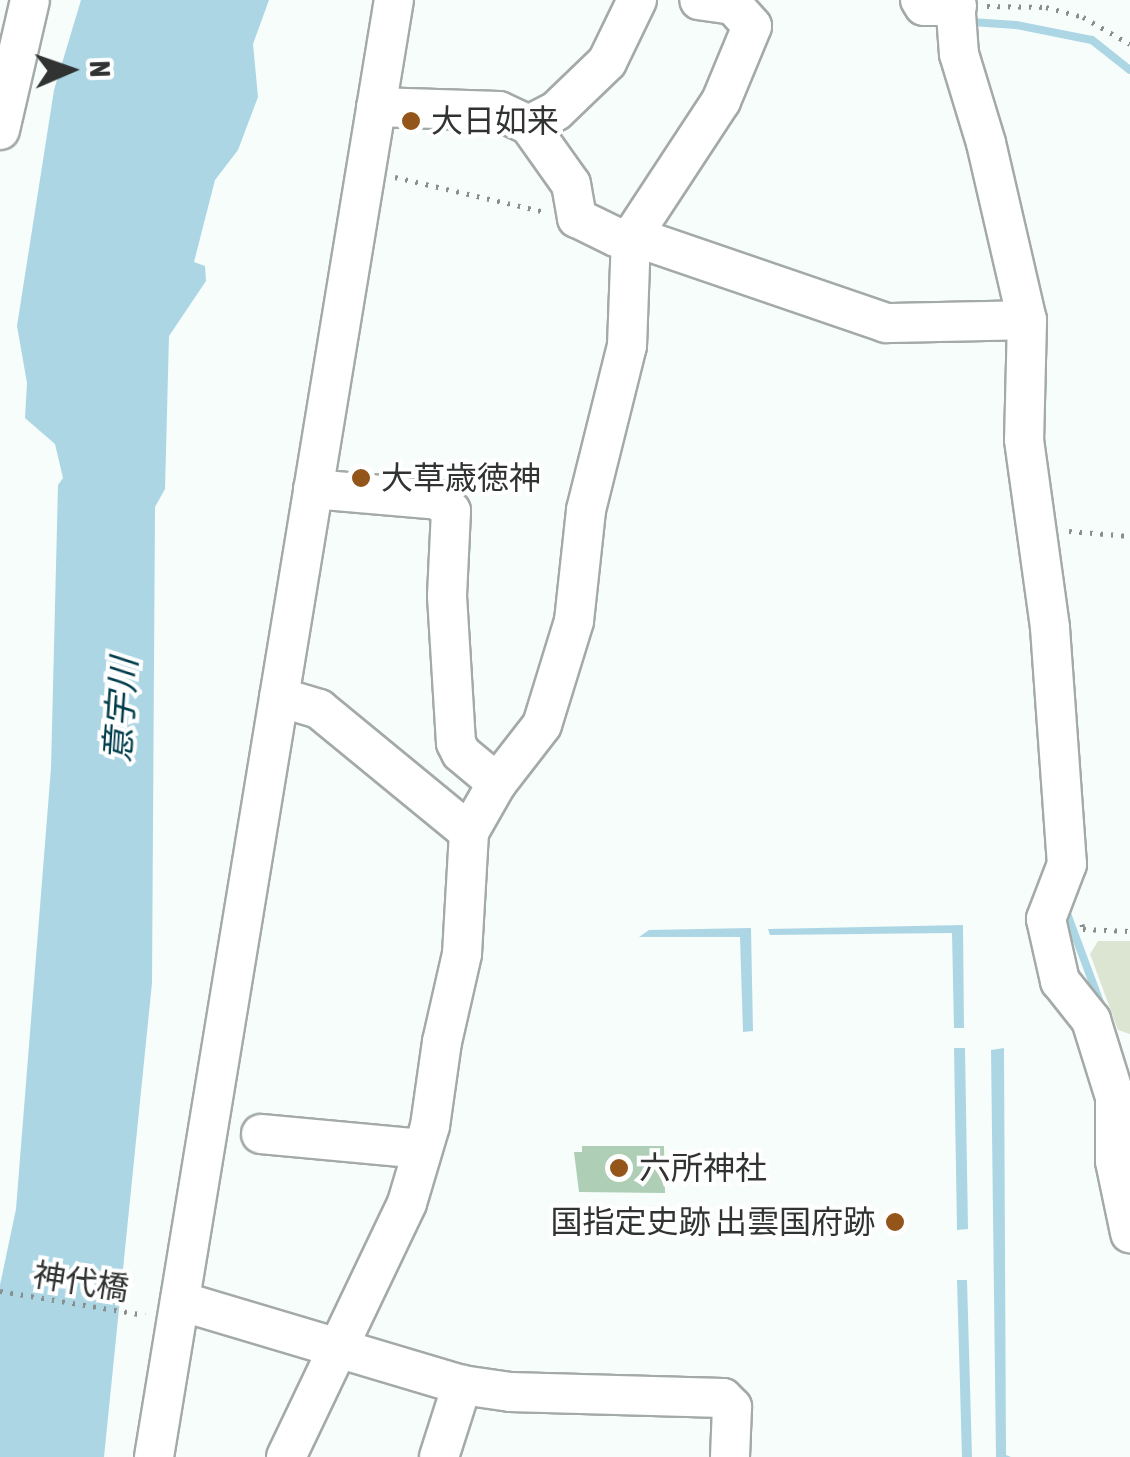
<!DOCTYPE html>
<meta charset="utf-8">
<style>
body{margin:0}
#map{position:relative;width:1130px;height:1457px;overflow:hidden;background:#f6fdfb;font-family:"Asap Condensed","Noto Sans JP",sans-serif}
div>[style]{position:absolute}
[style*='--x']{left:calc(var(--x)*1px);top:calc(var(--y)*1px);width:calc(var(--w)*1px);rotate:calc(var(--a)*1deg)}
.green>*{inset:0;background:#dbe5d1}
.water>*{inset:0;background:#add6e5}
.stream>*{height:8px;margin:-4px;padding:0 4px;transform-origin:4px;border-radius:4px;background:#add6e5}
.building>*{inset:0;background:#aeceb6}
.path>*{height:5px;margin-top:-2.5px;transform-origin:0;background:repeating-linear-gradient(90deg,#8a8f8d 0 2.5px,transparent 0 10.5px)}
.roads{filter:drop-shadow(2px 0 #a3aaa8) drop-shadow(-2px 0 #a3aaa8) drop-shadow(0 2px #a3aaa8) drop-shadow(0 -2px #a3aaa8)}
.minor>*{height:38px;margin:-19px;padding:0 19px;transform-origin:19px;border-radius:19px;background:#fff}
.dots>*{width:28px;height:28px;translate:-50% -50%;box-sizing:border-box;border:5px solid #fff;border-radius:50%}
span{translate:-50% -50%;white-space:nowrap;text-align:center;line-height:1.15;-webkit-text-stroke:8px #fff;paint-order:stroke}
.poi-label{font-size:32px;color:#303332}
.left{translate:0 -50%;text-align:left}
.right{translate:-100% -50%;text-align:right}
.street-label{font-size:32px;color:#303332}
.water-label{font-size:35px;color:#003c4c;font-style:italic}
.north{position:absolute;left:20px;top:20px;width:100px;height:100px;-webkit-text-stroke:8px #fff;paint-order:stroke;rotate:88deg;font-size:28px;font-weight:700;line-height:40px;text-align:center;color:#303332}
.north::after{content:'';display:block;margin:auto;width:35px;height:45px;background:#303332;clip-path:polygon(50% 0,100% 100%,50% 72%,0 100%)}
</style>
<div id="map">
<div class="green">
<div style="clip-path:polygon(1098px 941px,1130px 941px,1130px 1034px,1118px 1030px,1090px 954px)"></div>
</div>
<div class="water">
<div style="clip-path:polygon(81px 0,269px 0,253px 44px,258px 97px,238px 150px,215px 180px,194px 262px,205px 266px,206px 281px,169px 336px,165px 489px,155px 507px,152px 983px,104px 1457px,0 1457px,0 1285px,16px 1209px,51px 768px,58px 485px,63px 478px,55px 444px,25px 418px,27px 383px,17px 326px,54px 90px)"></div>
<div style="clip-path:polygon(963px 925px,964px 1028px,954px 1028px,952px 933px,770px 935px,768px 929px)"></div>
<div style="clip-path:polygon(751px 928px,753px 1031px,743px 1032px,740px 937px,639px 937px,649px 930px)"></div>
<div style="clip-path:polygon(954px 1048px,965px 1048px,968px 1229px,957px 1230px)"></div>
<div style="clip-path:polygon(1004px 1048px,1006px 1455px,1011px 1457px,996px 1457px,991px 1050px)"></div>
<div style="clip-path:polygon(957px 1280px,967px 1280px,972px 1457px,962px 1457px)"></div>
</div>
<div class="stream">
<div style="--x:971;--y:22;--w:45;--a:3.8"></div>
<div style="--x:1016;--y:25;--w:77;--a:11.2"></div>
<div style="--x:1092;--y:40;--w:48;--a:38.3"></div>
<div style="--x:1066;--y:911;--w:100;--a:69.6"></div>
</div>
<div class="building">
<div style="clip-path:polygon(582px 1146px,664px 1146px,665px 1193px,579px 1192px,574px 1152px,582px 1152px)"></div>
</div>
<div class="path">
<div style="--x:987;--y:6;--w:59;--a:1"></div>
<div style="--x:1046;--y:7;--w:38;--a:15"></div>
<div style="--x:1083;--y:17;--w:54;--a:29.9"></div>
<div style="--x:395;--y:177;--w:154;--a:13.1"></div>
<div style="--x:1069;--y:531;--w:61;--a:4.7"></div>
<div style="--x:1082;--y:924;--w:5;--a:79"></div>
<div style="--x:1083;--y:929;--w:47;--a:2.4"></div>
<div style="--x:0;--y:1291;--w:147;--a:9.4"></div>
</div>
<div class="roads">
<div class="minor">
<div style="--x:637;--y:0;--w:69;--a:115.8"></div>
<div style="--x:607;--y:62;--w:71;--a:136.1"></div>
<div style="--x:556;--y:111;--w:30;--a:153"></div>
<div style="--x:529;--y:125;--w:72;--a:54.6"></div>
<div style="--x:571;--y:184;--w:35;--a:80"></div>
<div style="--x:577;--y:218;--w:43;--a:26"></div>
<div style="--x:616;--y:237;--w:22;--a:3"></div>
<div style="--x:638;--y:238;--w:262;--a:18.9"></div>
<div style="--x:886;--y:323;--w:141;--a:-1.2"></div>
<div style="--x:920;--y:0;--w:7;--a:56"></div>
<div style="--x:924;--y:6;--w:33;--a:0"></div>
<div style="--x:955;--y:0;--w:54;--a:85.8"></div>
<div style="--x:959;--y:54;--w:93;--a:73.1"></div>
<div style="--x:986;--y:143;--w:182;--a:77"></div>
<div style="--x:1027;--y:320;--w:120;--a:91.4"></div>
<div style="--x:1024;--y:440;--w:190;--a:82.1"></div>
<div style="--x:1050;--y:628;--w:237;--a:85.9"></div>
<div style="--x:1067;--y:864;--w:59;--a:110.9"></div>
<div style="--x:1046;--y:919;--w:64;--a:77.3"></div>
<div style="--x:1060;--y:981;--w:50;--a:51.5"></div>
<div style="--x:1091;--y:1020;--w:81;--a:72.7"></div>
<div style="--x:1115;--y:1097;--w:64;--a:90"></div>
<div style="--x:1115;--y:1161;--w:74;--a:78.2"></div>
<div style="--x:376;--y:107;--w:123;--a:1.9"></div>
<div style="--x:499;--y:111;--w:33;--a:25"></div>
<div style="--x:0;--y:130;--w:133;--a:-77"></div>
<div style="--x:313;--y:489;--w:125;--a:5"></div>
<div style="--x:438;--y:500;--w:17;--a:40"></div>
<div style="--x:451;--y:511;--w:85;--a:92.7"></div>
<div style="--x:447;--y:596;--w:147;--a:86.5"></div>
<div style="--x:456;--y:743;--w:11;--a:63"></div>
<div style="--x:461;--y:753;--w:47;--a:39.8"></div>
<div style="--x:279;--y:697;--w:42;--a:16.7"></div>
<div style="--x:319;--y:709;--w:194;--a:39.4"></div>
<div style="--x:261;--y:1134;--w:162;--a:5.3"></div>
<div style="--x:180;--y:1301;--w:294;--a:16.6"></div>
<div style="--x:462;--y:1385;--w:49;--a:8.3"></div>
<div style="--x:510;--y:1392;--w:213;--a:1.6"></div>
<div style="--x:723;--y:1398;--w:13;--a:45"></div>
<div style="--x:732;--y:1407;--w:50;--a:92.3"></div>
<div style="--x:154;--y:1457;--w:1477;--a:-80.65"></div>
<div style="--x:286;--y:1457;--w:281;--a:-64.5"></div>
<div style="--x:407;--y:1203;--w:80;--a:-73.4"></div>
<div style="--x:430;--y:1126;--w:85;--a:-81.9"></div>
<div style="--x:442;--y:1042;--w:90;--a:-77.2"></div>
<div style="--x:462;--y:954;--w:122;--a:-86.7"></div>
<div style="--x:469;--y:832;--w:56;--a:-60.3"></div>
<div style="--x:497;--y:783;--w:73;--a:-52.2"></div>
<div style="--x:542;--y:725;--w:109;--a:-72.9"></div>
<div style="--x:574;--y:621;--w:112;--a:-83.8"></div>
<div style="--x:586;--y:510;--w:169;--a:-76"></div>
<div style="--x:627;--y:346;--w:108;--a:-87.9"></div>
<div style="--x:631;--y:238;--w:164;--a:-56.7"></div>
<div style="--x:721;--y:101;--w:81;--a:-67.5"></div>
<div style="--x:752;--y:26;--w:28;--a:-132"></div>
<div style="--x:733;--y:5;--w:34;--a:-172"></div>
<div style="--x:439;--y:1457;--w:76;--a:-72.3"></div>
</div>
</div>
<div class="dots">
<div style="left:411px;top:121px;background:#93551a"></div>
<div style="left:361px;top:478px;background:#93551a"></div>
<div style="left:619px;top:1168px;background:#93551a"></div>
<div style="left:895px;top:1222px;background:#93551a"></div>
</div>
<div class="poi-label">
<span class="left" style="left:431px;top:121px">大日如来</span>
<span class="left" style="left:381px;top:478px">大草歳徳神</span>
<span class="left" style="left:639px;top:1168px">六所神社</span>
<span class="right" style="left:875px;top:1222px">国指定史跡 出雲国府跡</span>
</div>
<div class="street-label">
<span style="left:81px;top:1282px;rotate:9deg">神代橋</span>
</div>
<div class="water-label">
<span style="left:120px;top:710px;rotate:-86deg">意宇川</span>
</div>
<div class="north">N</div>
</div>
